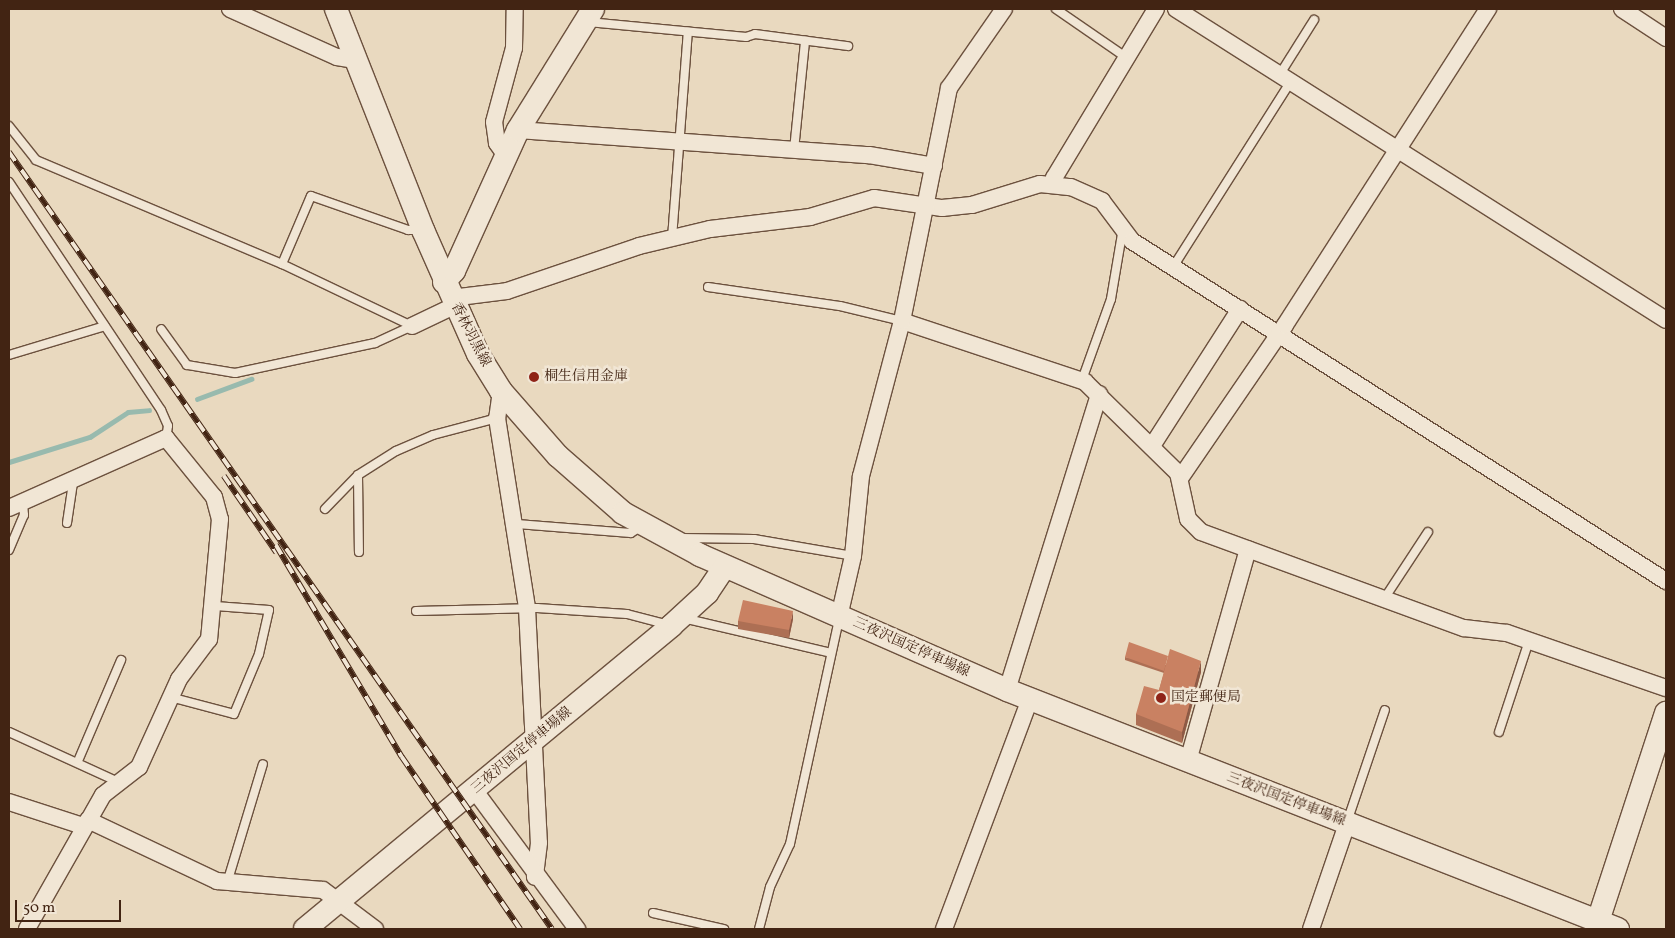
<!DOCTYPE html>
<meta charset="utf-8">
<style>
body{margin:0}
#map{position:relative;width:1675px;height:938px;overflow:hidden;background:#e9d9bf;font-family:Vollkorn,"Noto Serif JP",serif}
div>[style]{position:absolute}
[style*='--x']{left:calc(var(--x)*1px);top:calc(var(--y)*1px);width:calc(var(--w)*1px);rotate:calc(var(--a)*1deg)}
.stream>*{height:4.5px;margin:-2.25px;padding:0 2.25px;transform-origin:2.25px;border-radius:2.25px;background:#98baae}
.roads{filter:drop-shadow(1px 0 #6c513e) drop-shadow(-1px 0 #6c513e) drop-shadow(0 1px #6c513e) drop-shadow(0 -1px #6c513e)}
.lane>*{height:8px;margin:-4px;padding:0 4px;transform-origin:4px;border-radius:4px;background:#f1e6d5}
.street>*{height:16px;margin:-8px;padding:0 8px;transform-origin:8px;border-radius:8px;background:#f1e6d5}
.secondary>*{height:22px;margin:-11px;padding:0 11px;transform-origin:11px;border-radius:11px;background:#f1e6d5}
.rail>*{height:5.5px;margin-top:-2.75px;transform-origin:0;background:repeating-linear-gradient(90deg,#f1e6d5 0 11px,#422413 0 22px);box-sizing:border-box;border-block:1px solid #422413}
.wall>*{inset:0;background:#ad6f54}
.shaded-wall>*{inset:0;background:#8d5a45}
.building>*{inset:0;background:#c98162}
.dots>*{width:14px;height:14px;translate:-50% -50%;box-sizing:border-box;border:2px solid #f1e6d5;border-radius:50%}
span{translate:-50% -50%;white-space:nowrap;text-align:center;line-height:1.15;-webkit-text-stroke:5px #f1e6d5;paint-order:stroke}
.street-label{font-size:14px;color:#422413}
.poi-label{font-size:14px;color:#422413}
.left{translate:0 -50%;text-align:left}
.frame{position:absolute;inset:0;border:10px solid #422413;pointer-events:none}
.scale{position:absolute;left:15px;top:900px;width:106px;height:22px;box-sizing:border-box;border:2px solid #422413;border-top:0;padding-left:6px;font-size:15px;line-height:18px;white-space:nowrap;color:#422413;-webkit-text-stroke:4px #f1e6d5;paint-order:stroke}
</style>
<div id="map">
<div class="stream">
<div style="--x:197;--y:399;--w:58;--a:-20.3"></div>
<div style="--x:9;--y:462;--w:85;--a:-17.2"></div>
<div style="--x:90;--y:437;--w:45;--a:-33.3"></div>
<div style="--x:128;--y:412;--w:21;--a:-5"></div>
</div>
<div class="roads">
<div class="lane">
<div style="--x:1056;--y:9;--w:86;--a:34.6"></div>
<div style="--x:588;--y:22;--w:159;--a:5.4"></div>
<div style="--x:746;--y:37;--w:9;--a:-18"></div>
<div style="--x:755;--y:34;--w:94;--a:7.4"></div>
<div style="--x:1280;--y:74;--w:64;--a:-57.8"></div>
<div style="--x:9;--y:126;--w:43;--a:51.5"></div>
<div style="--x:36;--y:160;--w:267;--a:22.9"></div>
<div style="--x:282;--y:264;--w:144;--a:25.5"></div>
<div style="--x:412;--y:326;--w:41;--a:155.3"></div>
<div style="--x:375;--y:343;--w:143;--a:167.9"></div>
<div style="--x:235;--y:373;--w:49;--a:-170.5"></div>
<div style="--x:187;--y:365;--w:44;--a:-125.8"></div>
<div style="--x:794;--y:150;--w:110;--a:-84.2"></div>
<div style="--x:9;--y:182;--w:274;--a:56.3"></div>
<div style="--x:161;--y:410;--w:17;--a:66"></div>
<div style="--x:168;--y:426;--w:12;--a:99"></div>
<div style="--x:672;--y:238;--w:207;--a:-85.6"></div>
<div style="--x:282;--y:264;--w:74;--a:-66.9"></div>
<div style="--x:311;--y:196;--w:103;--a:19.3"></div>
<div style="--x:408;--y:230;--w:13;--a:0"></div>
<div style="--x:1173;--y:267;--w:220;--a:-57.6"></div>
<div style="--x:708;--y:287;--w:133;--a:8.2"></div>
<div style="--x:840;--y:306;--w:64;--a:13.6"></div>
<div style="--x:9;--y:355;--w:100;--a:-16.8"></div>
<div style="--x:1082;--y:380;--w:86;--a:-70.3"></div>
<div style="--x:1111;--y:299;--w:72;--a:-80.4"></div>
<div style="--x:358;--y:475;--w:77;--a:89.3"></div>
<div style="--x:325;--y:509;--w:47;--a:-45.9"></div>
<div style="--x:358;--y:475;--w:45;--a:-32.3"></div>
<div style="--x:396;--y:451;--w:40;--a:-23.4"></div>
<div style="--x:433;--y:435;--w:66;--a:-14.9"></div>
<div style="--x:67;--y:523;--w:40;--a:-81.5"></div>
<div style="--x:517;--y:524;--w:114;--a:4.5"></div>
<div style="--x:631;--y:533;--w:11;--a:-34"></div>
<div style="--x:681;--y:538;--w:73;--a:0.8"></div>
<div style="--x:754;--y:539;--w:100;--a:9.7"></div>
<div style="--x:9;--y:550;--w:38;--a:-67"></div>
<div style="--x:24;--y:515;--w:12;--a:-95"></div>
<div style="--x:1384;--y:599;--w:80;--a:-56.7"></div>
<div style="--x:416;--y:611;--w:121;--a:-1.4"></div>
<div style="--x:537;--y:608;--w:90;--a:3.8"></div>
<div style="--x:627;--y:614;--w:43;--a:14.7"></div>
<div style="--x:683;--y:618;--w:152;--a:13.3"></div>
<div style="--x:170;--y:697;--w:66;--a:14.9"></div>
<div style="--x:234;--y:714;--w:65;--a:-67.4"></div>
<div style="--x:259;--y:654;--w:45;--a:-77.2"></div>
<div style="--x:269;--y:610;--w:54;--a:-175.8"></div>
<div style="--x:9;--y:732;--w:120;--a:24.6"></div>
<div style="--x:1499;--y:732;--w:96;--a:-71.8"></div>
<div style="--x:78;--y:761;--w:110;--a:-66.9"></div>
<div style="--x:1347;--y:822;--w:118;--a:-71.3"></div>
<div style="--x:227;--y:883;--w:124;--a:-73.2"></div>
<div style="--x:653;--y:913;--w:73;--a:12.7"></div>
<div style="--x:759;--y:929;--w:43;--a:-75.3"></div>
<div style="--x:770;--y:887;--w:47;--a:-65.1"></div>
<div style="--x:790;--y:844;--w:230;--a:-77.7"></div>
</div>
<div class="street">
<div style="--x:230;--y:9;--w:117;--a:24.2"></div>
<div style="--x:337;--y:57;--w:17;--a:10"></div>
<div style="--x:1176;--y:9;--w:580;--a:32.4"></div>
<div style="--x:1622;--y:9;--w:53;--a:33.4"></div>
<div style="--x:518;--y:130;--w:352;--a:4.1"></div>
<div style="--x:869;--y:155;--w:66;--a:9.6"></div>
<div style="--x:506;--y:156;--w:16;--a:-125"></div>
<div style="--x:497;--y:143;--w:21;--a:-98"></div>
<div style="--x:494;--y:122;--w:77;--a:-74.9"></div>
<div style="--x:514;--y:48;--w:39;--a:-89"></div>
<div style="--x:1054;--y:185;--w:7;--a:-90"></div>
<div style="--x:1054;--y:178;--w:197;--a:-58.9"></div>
<div style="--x:451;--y:298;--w:56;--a:-7.1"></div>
<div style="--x:507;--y:291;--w:139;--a:-18.8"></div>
<div style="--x:639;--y:246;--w:73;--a:-13.5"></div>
<div style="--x:710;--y:229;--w:101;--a:-6.8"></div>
<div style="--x:810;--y:217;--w:67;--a:-16.5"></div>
<div style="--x:874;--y:198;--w:69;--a:8.4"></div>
<div style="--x:942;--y:208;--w:30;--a:-6"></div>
<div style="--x:972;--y:205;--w:71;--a:-17.2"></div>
<div style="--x:1040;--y:184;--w:31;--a:6"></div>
<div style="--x:1071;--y:187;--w:34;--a:24"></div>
<div style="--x:1102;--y:201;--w:50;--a:53.1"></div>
<div style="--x:1132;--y:241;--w:633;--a:32.49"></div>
<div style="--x:902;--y:321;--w:193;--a:18.4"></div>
<div style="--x:1085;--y:382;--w:130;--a:44.4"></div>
<div style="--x:1178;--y:473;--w:47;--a:77.7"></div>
<div style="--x:1188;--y:519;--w:18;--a:45"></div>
<div style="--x:1201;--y:532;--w:280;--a:20.1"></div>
<div style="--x:1464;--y:628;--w:43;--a:6.6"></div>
<div style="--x:1507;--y:633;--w:168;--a:19.1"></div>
<div style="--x:412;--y:326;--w:47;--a:-25.5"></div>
<div style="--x:501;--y:391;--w:27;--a:98"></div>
<div style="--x:497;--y:418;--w:192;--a:81"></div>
<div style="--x:527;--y:608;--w:235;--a:87.1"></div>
<div style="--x:539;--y:843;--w:34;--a:97"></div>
<div style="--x:1152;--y:446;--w:163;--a:-57.3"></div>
<div style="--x:1181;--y:477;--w:184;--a:-55.6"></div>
<div style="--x:1285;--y:325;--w:376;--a:-57.3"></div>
<div style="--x:9;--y:508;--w:172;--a:-24"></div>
<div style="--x:166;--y:438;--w:76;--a:50.9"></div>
<div style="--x:214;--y:497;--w:23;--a:75"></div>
<div style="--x:220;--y:519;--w:121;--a:95.2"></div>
<div style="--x:209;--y:639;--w:50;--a:126.9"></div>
<div style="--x:179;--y:679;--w:97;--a:114.4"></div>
<div style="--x:139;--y:767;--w:46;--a:142.1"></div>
<div style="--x:103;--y:795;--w:154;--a:119.6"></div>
<div style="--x:839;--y:617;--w:63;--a:-77.1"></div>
<div style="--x:853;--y:556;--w:80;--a:-84.3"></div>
<div style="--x:861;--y:476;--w:160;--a:-75.2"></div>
<div style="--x:902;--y:321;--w:238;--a:-78.6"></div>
<div style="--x:949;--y:88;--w:96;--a:-55.2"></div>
<div style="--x:1007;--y:690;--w:310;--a:-72.7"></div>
<div style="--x:1188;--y:761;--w:220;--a:-74.2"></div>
<div style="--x:475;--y:791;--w:172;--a:53.5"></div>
<div style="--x:9;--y:802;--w:78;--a:18"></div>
<div style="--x:88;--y:820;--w:143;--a:25.3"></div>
<div style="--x:217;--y:881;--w:106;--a:4.9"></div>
<div style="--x:323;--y:890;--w:65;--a:36.9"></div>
<div style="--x:944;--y:929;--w:246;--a:-69.5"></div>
<div style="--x:1311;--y:929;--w:111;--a:-71.1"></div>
</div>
<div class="secondary">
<div style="--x:336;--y:9;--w:238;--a:68.5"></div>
<div style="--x:423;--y:230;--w:136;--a:66.1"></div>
<div style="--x:478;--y:354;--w:44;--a:58.1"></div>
<div style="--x:501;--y:391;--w:86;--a:48.8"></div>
<div style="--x:558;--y:456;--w:86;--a:41.2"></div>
<div style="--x:623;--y:513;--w:88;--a:28.6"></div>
<div style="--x:700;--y:555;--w:335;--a:23.7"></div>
<div style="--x:1007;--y:690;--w:656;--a:21.36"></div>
<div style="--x:444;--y:282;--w:15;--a:-48"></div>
<div style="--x:454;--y:271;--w:155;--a:-65.6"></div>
<div style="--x:518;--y:130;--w:142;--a:-58.2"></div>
<div style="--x:1598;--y:921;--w:219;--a:-71.9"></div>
<div style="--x:305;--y:929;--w:475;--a:-39.6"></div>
<div style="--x:671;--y:626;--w:49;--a:-42.5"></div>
<div style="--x:707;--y:593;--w:32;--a:-56"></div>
</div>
</div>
<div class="rail">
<div style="--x:9;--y:152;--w:948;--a:55.05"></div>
<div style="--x:224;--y:476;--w:93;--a:55.5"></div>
<div style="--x:276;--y:545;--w:247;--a:59.3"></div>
<div style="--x:402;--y:757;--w:209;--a:55.5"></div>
</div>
<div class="wall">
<div style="clip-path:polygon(793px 619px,789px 638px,738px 629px,738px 621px)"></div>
<div style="clip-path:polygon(1125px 657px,1201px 672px,1182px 743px,1136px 725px,1136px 714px,1159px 690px,1164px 673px,1125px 660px)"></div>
</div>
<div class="shaded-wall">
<div style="clip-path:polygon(793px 611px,793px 619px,789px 638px,789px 630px)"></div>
<div style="clip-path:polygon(1201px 661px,1201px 672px,1182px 743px,1182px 732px)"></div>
</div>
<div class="building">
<div style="clip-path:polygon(743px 600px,793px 611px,789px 630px,738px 621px)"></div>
<div style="clip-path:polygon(1129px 642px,1168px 656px,1164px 671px,1125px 657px)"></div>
<div style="clip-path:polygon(1170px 649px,1201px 661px,1182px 732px,1136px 714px,1144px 686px,1159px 690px)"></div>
</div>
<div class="dots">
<div style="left:534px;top:377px;background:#8f2418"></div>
<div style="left:1161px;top:698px;background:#8f2418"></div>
</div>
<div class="street-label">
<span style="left:470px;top:335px;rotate:63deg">香林羽黒線</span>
<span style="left:911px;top:648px;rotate:24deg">三夜沢国定停車場線</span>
<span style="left:522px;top:751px;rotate:-40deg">三夜沢国定停車場線</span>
<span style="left:1286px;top:800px;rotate:21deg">三夜沢国定停車場線</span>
</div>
<div class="poi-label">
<span class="left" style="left:544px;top:377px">桐生信用金庫</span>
<span class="left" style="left:1171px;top:698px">国定郵便局</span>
</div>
<div class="frame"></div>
<div class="scale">50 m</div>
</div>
